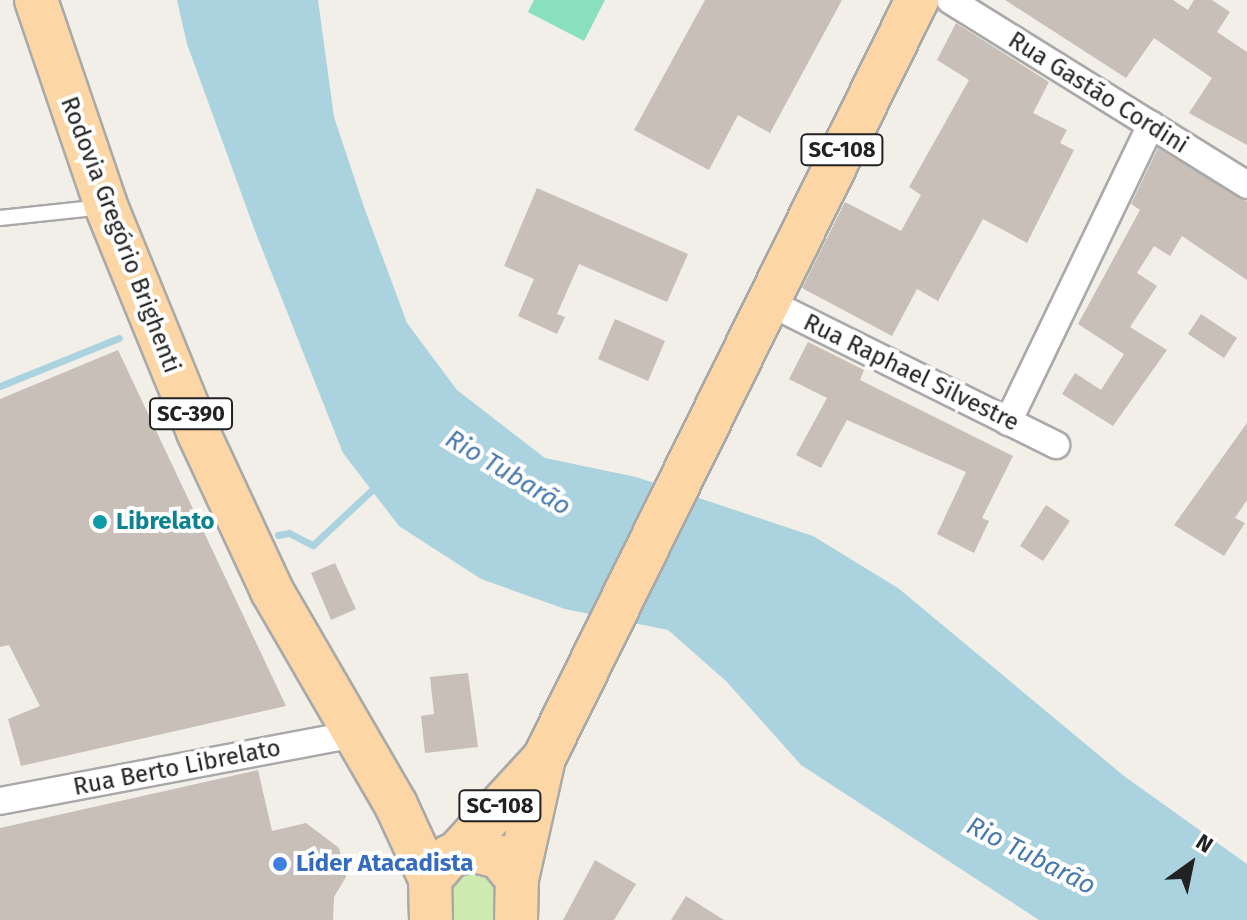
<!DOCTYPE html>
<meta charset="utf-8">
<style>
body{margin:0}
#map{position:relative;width:1247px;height:920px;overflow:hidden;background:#f2efe9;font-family:"Fira Sans",sans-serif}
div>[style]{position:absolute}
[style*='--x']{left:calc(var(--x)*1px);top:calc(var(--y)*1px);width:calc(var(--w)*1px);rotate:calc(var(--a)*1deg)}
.grass>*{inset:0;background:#cdebb0}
.pitch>*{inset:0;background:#88e0be}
.water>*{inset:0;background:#aad3df}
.stream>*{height:7px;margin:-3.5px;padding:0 3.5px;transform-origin:3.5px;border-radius:3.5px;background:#aad3df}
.building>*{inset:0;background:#c7bfb8}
.roads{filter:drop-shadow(2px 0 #a9a9a9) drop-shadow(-2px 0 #a9a9a9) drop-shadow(0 2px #a9a9a9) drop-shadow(0 -2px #a9a9a9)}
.lane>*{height:14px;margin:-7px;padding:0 7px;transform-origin:7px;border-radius:7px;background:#fff}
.street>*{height:26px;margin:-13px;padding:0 13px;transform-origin:13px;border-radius:13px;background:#fff}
.primary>*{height:42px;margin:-21px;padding:0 21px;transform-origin:21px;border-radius:21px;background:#fcd6a4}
.dots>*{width:22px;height:22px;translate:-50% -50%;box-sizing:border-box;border:4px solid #fff;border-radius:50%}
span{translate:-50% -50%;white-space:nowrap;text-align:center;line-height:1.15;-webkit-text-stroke:8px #fff;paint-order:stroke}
.shield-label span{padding:2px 6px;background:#fff;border:2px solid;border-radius:6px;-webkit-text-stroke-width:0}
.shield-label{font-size:22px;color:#222;font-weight:700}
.street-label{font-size:24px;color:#222}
.culture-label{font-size:24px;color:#0d838f;font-weight:700}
.left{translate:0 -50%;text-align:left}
.shop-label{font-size:24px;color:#366cbe;font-weight:700}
.water-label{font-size:26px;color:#4a7aab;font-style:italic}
.north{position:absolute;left:1151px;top:824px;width:80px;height:80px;-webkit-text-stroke:6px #fff;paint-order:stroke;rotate:33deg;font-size:22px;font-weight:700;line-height:32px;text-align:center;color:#222}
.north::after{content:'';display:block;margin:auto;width:28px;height:36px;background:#222;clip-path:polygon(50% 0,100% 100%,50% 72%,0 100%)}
</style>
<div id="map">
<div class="grass">
<div style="clip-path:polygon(457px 867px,498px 874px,498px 920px,449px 920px,442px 884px)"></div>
</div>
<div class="pitch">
<div style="clip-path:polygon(534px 0,605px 0,584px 41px,528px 12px)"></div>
</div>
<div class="water">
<div style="clip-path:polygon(177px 0,318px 0,334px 117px,364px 207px,407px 323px,457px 390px,545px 458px,636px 477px,813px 536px,898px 588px,1124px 776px,1247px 864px,1247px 920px,1039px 920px,801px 765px,726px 681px,668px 630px,565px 609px,481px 579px,399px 526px,343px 453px,255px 231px,187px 44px)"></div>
</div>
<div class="stream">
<div style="--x:0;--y:386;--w:128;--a:-22"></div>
<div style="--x:278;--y:535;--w:11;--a:-10"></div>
<div style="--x:289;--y:533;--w:27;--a:27"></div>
<div style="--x:313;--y:545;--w:86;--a:-43.1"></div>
</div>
<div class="building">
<div style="clip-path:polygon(705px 0,842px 0,770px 133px,738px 115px,709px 170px,634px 130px)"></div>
<div style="clip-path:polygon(1005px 0,1173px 0,1188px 10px,1194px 0,1212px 0,1230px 12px,1217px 32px,1247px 52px,1247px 145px,1189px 113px,1212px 78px,1154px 38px,1126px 78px)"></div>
<div style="clip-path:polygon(956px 23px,1049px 82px,1033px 113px,1067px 130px,1060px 143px,1074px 150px,1027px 243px,983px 219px,938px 301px,917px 289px,892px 336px,802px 288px,845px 202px,901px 231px,921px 195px,909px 187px,969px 80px,937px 60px)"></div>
<div style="clip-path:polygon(1158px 148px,1247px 202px,1247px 280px,1182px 236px,1170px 256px,1154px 246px,1137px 273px,1157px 286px,1130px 327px,1167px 350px,1113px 426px,1062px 394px,1075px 373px,1101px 390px,1124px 354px,1078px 324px,1140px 210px,1131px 204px)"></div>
<div style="clip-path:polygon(537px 188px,688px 254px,667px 302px,579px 264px,557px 314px,565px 317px,557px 334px,518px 316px,534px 279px,504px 266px)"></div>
<div style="clip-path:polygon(1201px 314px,1237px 338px,1224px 358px,1188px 334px)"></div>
<div style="clip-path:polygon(615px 319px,665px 341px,648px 381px,598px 359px)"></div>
<div style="clip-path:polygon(808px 342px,864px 370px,860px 380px,1013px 456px,982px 518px,989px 521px,974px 553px,937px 534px,966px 472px,847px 420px,821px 468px,796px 455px,827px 398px,789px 379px)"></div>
<div style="clip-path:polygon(118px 350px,286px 706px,21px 766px,8px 719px,40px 706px,9px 645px,0 647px,0 399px)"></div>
<div style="clip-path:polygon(1247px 423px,1247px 500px,1235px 518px,1245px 523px,1224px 556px,1174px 525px)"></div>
<div style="clip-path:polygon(1046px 505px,1070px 521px,1043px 561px,1020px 546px)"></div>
<div style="clip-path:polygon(335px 563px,356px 609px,331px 620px,311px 573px)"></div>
<div style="clip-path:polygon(468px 673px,478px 747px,425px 753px,421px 716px,434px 714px,430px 677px)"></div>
<div style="clip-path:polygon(258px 770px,272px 831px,306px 823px,339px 848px,346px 877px,334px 897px,333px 920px,0 920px,0 828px)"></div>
<div style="clip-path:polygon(595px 860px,636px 884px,614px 920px,563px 920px)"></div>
<div style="clip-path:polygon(686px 896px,724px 920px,671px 920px)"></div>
</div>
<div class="roads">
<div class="lane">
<div style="--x:0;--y:218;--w:104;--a:-6.1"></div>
</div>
<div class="street">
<div style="--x:950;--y:0;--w:350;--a:31.9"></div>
<div style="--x:766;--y:301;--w:324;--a:26.4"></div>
<div style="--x:1008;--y:422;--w:330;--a:-64.3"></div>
<div style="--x:0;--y:801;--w:359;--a:-10.7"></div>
</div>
<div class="primary">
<div style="--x:36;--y:0;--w:218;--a:71.2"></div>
<div style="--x:106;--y:206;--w:244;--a:67.8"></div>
<div style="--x:198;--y:432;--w:175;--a:65"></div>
<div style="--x:272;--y:591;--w:247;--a:59.9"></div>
<div style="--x:396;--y:805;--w:81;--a:65.3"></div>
<div style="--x:457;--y:853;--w:127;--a:-47.5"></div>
<div style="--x:517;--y:879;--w:124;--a:-77.4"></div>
<div style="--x:544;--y:758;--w:845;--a:-63.8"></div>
<div style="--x:431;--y:920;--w:41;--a:-91.4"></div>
<div style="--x:430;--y:879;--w:30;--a:-49"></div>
<div style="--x:450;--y:856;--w:22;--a:-16"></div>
<div style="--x:471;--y:850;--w:29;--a:14"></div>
<div style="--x:499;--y:857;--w:28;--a:51"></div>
<div style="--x:517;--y:879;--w:41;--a:91.4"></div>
</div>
</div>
<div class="dots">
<div style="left:100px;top:522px;background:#0f9aa8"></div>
<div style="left:280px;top:864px;background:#3f7fe0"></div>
</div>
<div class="shield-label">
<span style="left:842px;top:150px">SC-108</span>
<span style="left:191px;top:414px">SC-390</span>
<span style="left:500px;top:806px">SC-108</span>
</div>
<div class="street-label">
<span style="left:1098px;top:93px;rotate:32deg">Rua Gastão Cordini</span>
<span style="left:120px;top:235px;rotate:69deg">Rodovia Gregório Brighenti</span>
<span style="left:911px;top:373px;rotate:26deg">Rua Raphael Silvestre</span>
<span style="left:177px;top:768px;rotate:-11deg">Rua Berto Librelato</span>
</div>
<div class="culture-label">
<span class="left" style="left:116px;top:522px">Librelato</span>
</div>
<div class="shop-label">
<span class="left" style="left:296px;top:864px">Líder Atacadista</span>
</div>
<div class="water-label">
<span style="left:508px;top:473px;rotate:31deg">Rio Tubarão</span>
<span style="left:1031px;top:856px;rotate:27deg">Rio Tubarão</span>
</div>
<div class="north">N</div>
</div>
